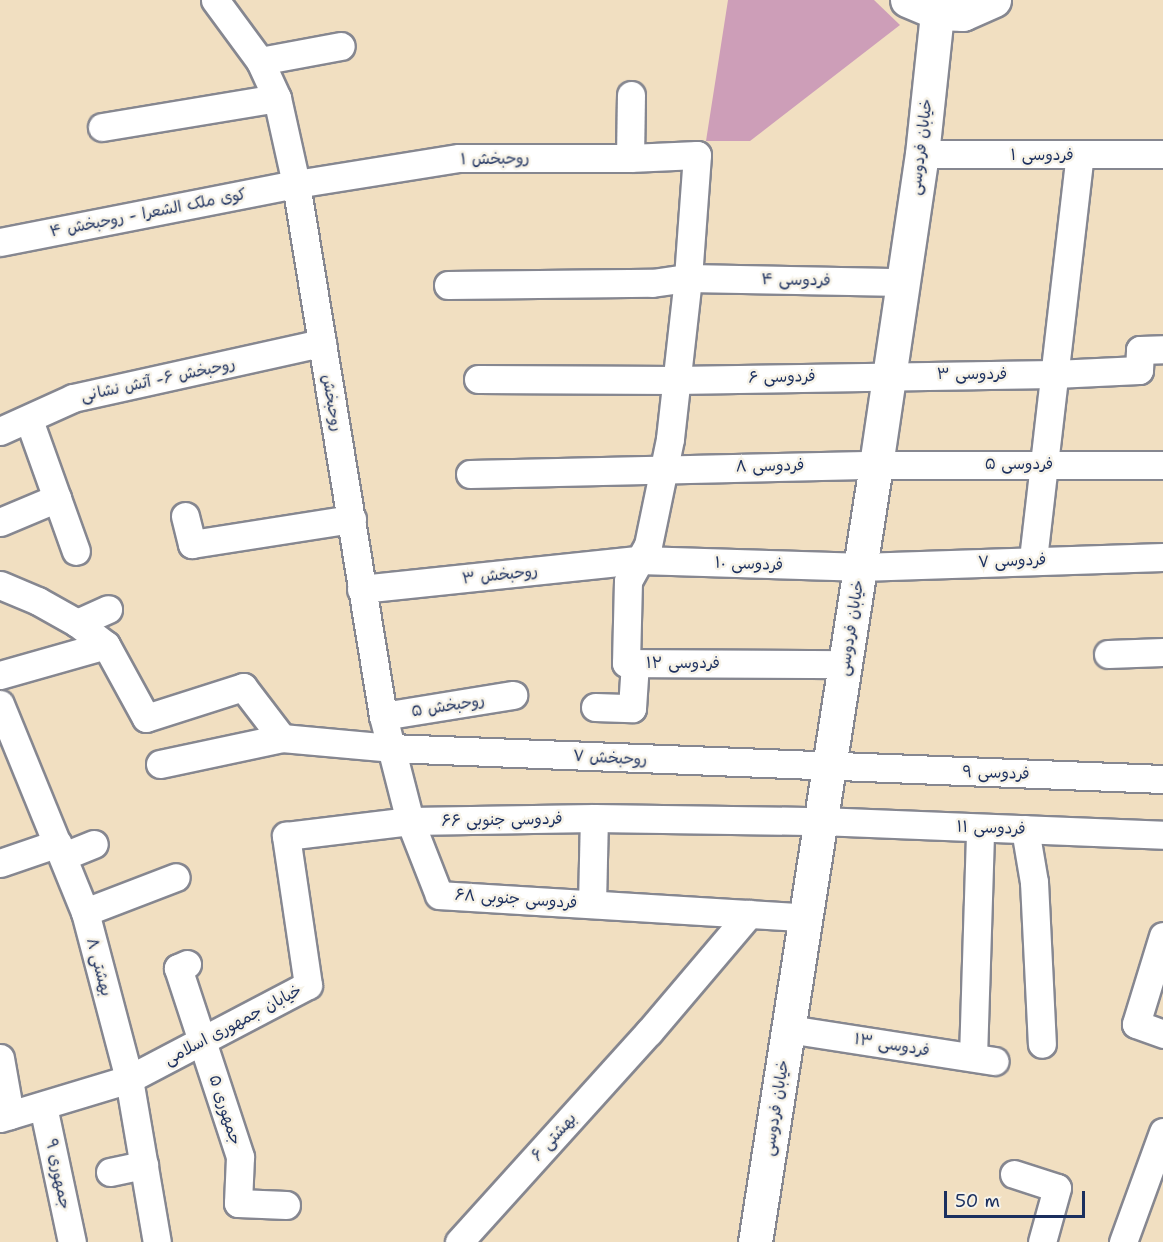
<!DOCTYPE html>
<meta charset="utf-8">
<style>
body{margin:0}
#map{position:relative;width:1163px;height:1242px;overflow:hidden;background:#f1dfc1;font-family:"Shantell Sans","Playpen Sans Arabic",sans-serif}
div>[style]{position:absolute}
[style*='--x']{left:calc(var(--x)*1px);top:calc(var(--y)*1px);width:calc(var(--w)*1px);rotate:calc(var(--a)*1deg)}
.building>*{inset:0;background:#cd9eb8}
.roads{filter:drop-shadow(2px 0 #868790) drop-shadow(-2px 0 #868790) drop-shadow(0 2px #868790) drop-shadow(0 -2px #868790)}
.minor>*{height:27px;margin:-13.5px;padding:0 13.5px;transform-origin:13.5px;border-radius:13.5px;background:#fff}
.major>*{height:33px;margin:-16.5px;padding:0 16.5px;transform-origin:16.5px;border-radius:16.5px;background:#fff}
span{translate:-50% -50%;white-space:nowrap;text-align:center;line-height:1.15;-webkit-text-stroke:5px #f7f3e8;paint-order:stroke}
.street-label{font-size:16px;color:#1b2f5e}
.scale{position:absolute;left:944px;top:1191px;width:141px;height:27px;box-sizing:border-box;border:3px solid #1b2f5e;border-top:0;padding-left:8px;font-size:18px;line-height:21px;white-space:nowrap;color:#1b2f5e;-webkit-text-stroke:4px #f7f3e8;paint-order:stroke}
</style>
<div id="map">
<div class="building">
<div style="clip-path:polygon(728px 0,874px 0,900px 25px,750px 141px,706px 141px)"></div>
</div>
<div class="roads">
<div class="minor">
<div style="--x:215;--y:0;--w:76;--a:53.6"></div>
<div style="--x:260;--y:61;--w:41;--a:65.3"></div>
<div style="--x:277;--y:98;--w:88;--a:77.5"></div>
<div style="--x:296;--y:184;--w:539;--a:80.71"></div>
<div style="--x:383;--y:716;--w:108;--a:75.6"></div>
<div style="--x:410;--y:821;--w:79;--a:68.6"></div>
<div style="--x:439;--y:895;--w:365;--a:3.5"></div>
<div style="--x:260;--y:61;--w:82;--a:-10.5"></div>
<div style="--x:102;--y:127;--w:177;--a:-9.4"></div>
<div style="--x:922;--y:154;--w:241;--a:0"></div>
<div style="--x:630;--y:158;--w:63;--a:-89.1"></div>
<div style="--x:0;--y:242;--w:302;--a:-11.1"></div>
<div style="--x:296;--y:184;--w:165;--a:-9.1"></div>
<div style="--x:459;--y:158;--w:171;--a:0"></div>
<div style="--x:630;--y:158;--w:67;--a:-2.6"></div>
<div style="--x:697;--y:155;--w:123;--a:94.2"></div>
<div style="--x:688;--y:278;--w:162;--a:96.4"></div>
<div style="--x:670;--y:439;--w:108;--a:101.7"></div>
<div style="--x:648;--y:545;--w:41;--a:119.1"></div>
<div style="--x:628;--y:581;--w:82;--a:91.4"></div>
<div style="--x:626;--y:663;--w:219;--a:0.3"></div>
<div style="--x:448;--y:285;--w:204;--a:-0.6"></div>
<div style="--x:652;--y:283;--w:36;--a:-8"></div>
<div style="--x:688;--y:278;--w:215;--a:1.1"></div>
<div style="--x:478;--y:379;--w:197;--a:0.3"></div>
<div style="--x:675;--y:380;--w:380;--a:-0.9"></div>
<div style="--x:1055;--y:374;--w:84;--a:-2.7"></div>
<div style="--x:1139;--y:370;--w:20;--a:-87"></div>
<div style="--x:1140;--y:350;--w:23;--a:-2"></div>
<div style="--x:29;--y:420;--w:139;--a:70.3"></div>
<div style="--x:0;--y:431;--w:80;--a:-24.3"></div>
<div style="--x:73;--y:398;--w:255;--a:-12.5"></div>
<div style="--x:470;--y:474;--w:406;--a:-1.3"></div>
<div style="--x:876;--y:465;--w:286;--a:0"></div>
<div style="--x:185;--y:516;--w:29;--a:76"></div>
<div style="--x:192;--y:544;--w:162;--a:-8.9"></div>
<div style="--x:0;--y:522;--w:62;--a:-22.8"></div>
<div style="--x:1033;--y:559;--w:407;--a:-83.4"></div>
<div style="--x:0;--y:585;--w:41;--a:22.8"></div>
<div style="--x:38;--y:601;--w:45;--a:29.4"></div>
<div style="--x:77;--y:623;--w:36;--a:37"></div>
<div style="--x:106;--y:645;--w:83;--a:61.3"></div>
<div style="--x:146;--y:718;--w:102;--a:-17.7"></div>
<div style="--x:243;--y:687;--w:64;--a:52.6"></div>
<div style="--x:282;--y:738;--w:109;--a:5.2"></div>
<div style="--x:391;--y:748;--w:773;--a:2.3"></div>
<div style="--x:361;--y:589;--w:280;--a:-6"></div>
<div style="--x:639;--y:560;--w:221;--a:1.8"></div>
<div style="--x:860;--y:567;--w:303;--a:-1.9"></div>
<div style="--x:77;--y:623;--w:34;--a:-24"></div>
<div style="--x:1108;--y:654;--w:55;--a:-2.1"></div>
<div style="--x:0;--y:675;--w:110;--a:-15.8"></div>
<div style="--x:0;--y:704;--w:225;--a:67.8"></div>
<div style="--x:85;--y:912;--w:173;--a:75.2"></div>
<div style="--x:129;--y:1079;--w:165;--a:80.3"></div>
<div style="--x:595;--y:707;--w:37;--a:2"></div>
<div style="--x:632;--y:708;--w:45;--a:-86.2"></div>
<div style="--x:383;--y:716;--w:132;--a:-9.2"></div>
<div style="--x:160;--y:764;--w:125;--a:-12"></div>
<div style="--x:1025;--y:829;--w:54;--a:80.4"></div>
<div style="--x:1034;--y:882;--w:162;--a:87.2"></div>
<div style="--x:64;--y:856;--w:32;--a:-22"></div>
<div style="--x:0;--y:863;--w:61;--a:-19"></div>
<div style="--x:592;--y:904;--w:86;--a:-88.7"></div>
<div style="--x:85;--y:912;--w:97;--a:-21"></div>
<div style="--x:1163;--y:936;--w:92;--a:107.1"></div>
<div style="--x:1136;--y:1024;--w:29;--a:20"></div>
<div style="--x:187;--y:964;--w:10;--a:156"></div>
<div style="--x:178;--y:968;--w:199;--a:71.8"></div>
<div style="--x:240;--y:1157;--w:46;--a:92.5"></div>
<div style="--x:238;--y:1203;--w:48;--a:2.4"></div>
<div style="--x:788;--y:1029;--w:209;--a:8.8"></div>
<div style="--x:973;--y:1057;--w:229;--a:-88.2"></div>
<div style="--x:0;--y:1058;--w:58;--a:80"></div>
<div style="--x:43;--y:1106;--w:139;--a:78"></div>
<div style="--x:0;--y:1118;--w:135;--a:-16.8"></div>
<div style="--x:129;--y:1079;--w:202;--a:-27.7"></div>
<div style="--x:308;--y:985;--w:151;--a:-98.4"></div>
<div style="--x:286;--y:836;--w:125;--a:-6.9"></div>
<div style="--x:410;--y:821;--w:184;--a:-0.9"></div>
<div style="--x:594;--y:818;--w:226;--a:0.8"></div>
<div style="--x:820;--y:821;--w:343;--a:2.3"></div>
<div style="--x:110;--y:1172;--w:35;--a:-12"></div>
<div style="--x:1014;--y:1174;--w:45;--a:18"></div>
<div style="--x:1057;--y:1188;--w:56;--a:105.5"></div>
<div style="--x:459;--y:1242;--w:283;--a:-47.9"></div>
<div style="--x:649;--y:1032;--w:155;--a:-49.7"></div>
<div style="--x:1123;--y:1242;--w:117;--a:-70"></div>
</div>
<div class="major">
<div style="--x:907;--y:0;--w:33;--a:23"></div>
<div style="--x:937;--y:13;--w:26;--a:2"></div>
<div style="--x:963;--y:14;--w:34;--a:-24"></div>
<div style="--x:755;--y:1242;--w:786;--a:-81.15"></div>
<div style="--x:876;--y:465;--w:314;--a:-81.6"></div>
<div style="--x:922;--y:154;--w:142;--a:-83.9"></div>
</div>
</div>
<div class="street-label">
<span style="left:921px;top:147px;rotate:-83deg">خیابان فردوسی</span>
<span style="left:1042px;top:155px">فردوسی ۱</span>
<span style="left:495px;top:159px;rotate:-1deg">روحبخش ۱</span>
<span style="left:148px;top:213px;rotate:-11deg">کوی ملک الشعرا - روحبخش ۴</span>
<span style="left:796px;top:280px;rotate:1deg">فردوسی ۴</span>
<span style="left:972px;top:374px">فردوسی ۳</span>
<span style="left:782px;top:377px;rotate:-1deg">فردوسی ۶</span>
<span style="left:158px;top:380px;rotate:-12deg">روحبخش ۶- آتش نشانی</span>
<span style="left:332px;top:403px;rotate:80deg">روحبخش</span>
<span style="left:1019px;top:464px">فردوسی ۵</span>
<span style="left:770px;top:466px;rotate:-1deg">فردوسی ۸</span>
<span style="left:1012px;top:561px;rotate:-2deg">فردوسی ۷</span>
<span style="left:749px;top:564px;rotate:2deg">فردوسی ۱۰</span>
<span style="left:500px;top:575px;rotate:-6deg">روحبخش ۳</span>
<span style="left:851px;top:628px;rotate:-81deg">خیابان فردوسی</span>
<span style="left:683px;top:663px">فردوسی ۱۲</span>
<span style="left:448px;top:706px;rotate:-9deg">روحبخش ۵</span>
<span style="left:610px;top:758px;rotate:3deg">روحبخش ۷</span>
<span style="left:996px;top:773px;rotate:2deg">فردوسی ۹</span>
<span style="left:502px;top:820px;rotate:-1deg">فردوسی جنوبی ۶۶</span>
<span style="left:991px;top:828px;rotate:2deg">فردوسی ۱۱</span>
<span style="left:516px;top:899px;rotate:4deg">فردوسی جنوبی ۶۸</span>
<span style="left:99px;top:967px;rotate:75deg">بهشتی ۸</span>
<span style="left:233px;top:1025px;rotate:-28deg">خیابان جمهوری اسلامی</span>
<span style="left:892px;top:1045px;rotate:9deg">فردوسی ۱۳</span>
<span style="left:776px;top:1108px;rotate:-81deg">خیابان فردوسی</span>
<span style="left:225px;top:1110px;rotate:72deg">جمهوری ۵</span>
<span style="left:554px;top:1137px;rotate:-48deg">بهشتی ۶</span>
<span style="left:58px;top:1174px;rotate:78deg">جمهوری ۹</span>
</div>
<div class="scale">50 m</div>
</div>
